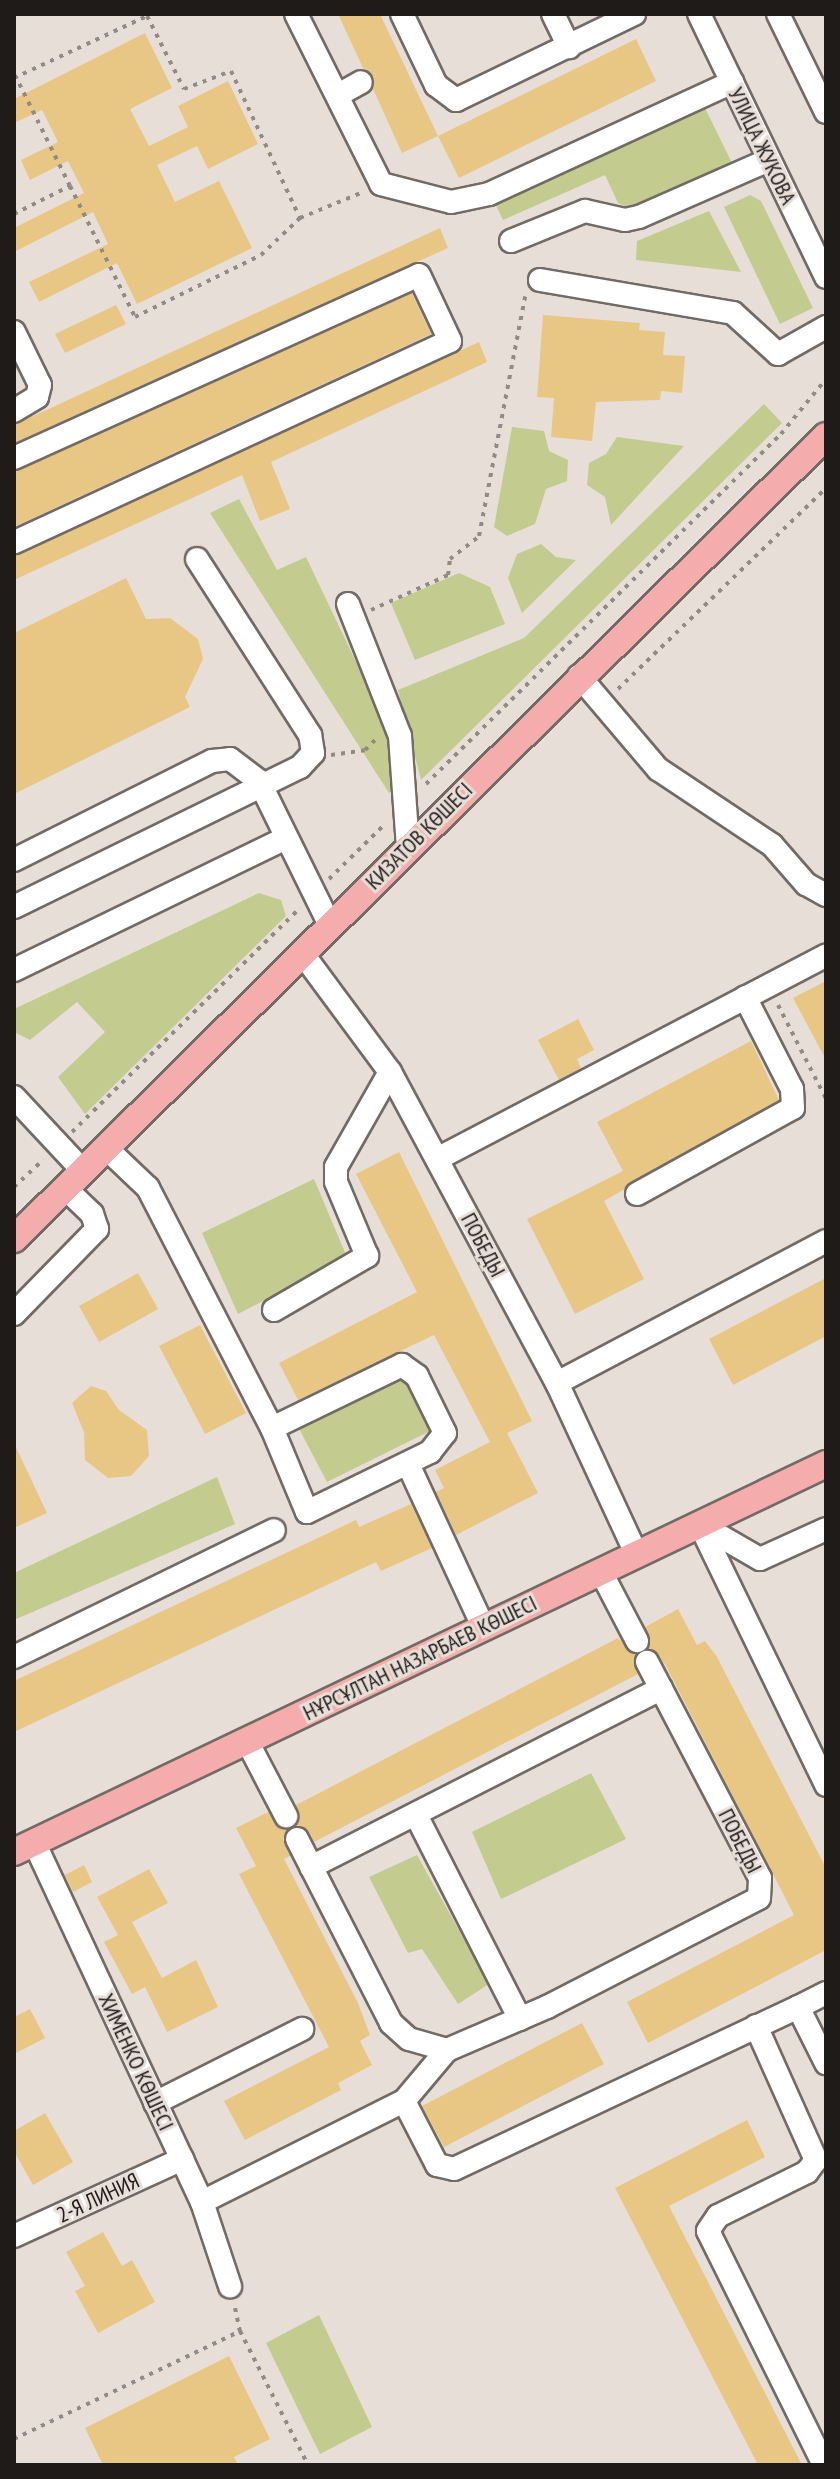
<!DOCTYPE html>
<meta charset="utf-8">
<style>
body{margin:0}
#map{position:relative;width:840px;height:2479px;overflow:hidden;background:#e8ded8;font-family:"PT Sans Narrow",sans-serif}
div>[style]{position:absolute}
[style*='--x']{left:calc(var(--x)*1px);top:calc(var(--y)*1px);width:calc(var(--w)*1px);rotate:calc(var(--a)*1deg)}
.green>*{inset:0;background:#c3cc8e}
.building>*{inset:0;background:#e8c785}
.path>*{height:4px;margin-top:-2px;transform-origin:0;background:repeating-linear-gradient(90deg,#918a85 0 4px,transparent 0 10px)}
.roads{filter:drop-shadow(2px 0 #726a65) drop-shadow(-2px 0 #726a65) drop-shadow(0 2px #726a65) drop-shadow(0 -2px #726a65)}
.minor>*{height:22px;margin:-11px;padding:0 11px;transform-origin:11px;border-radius:11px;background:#fff}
.major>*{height:26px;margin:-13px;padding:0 13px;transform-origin:13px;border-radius:13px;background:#f4adac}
span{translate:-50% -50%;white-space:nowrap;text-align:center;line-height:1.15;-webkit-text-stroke:6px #e8ded8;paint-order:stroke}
.street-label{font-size:22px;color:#1e1b19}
.frame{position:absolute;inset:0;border:16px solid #1e1b19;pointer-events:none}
</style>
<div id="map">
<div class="green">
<div style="clip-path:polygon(703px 104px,733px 165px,630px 208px,618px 203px,605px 175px,503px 220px,493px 199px)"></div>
<div style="clip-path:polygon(750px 195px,761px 201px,813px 308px,780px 324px,724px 207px)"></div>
<div style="clip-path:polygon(709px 211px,741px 272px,636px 260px,637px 241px)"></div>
<div style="clip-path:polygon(764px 404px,782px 423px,421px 780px,398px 690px,524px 638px)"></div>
<div style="clip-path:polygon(512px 427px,544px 431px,549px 451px,568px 460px,567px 481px,546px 489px,535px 524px,507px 536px,494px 527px)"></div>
<div style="clip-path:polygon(617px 437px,684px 446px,611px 525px,605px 497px,587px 485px,589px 463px,606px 454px)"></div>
<div style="clip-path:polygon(239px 499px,277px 570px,306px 557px,396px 746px,401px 786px,389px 793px,210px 513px)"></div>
<div style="clip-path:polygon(541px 544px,556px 557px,576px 560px,522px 613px,508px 578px,517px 554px)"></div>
<div style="clip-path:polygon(459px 573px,490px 587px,505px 624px,415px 660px,391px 603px)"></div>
<div style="clip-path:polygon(259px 893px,281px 900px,286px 916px,85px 1114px,58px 1077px,105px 1032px,77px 1002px,30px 1040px,14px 1032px,14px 1009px)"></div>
<div style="clip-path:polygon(314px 1179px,347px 1257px,238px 1314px,202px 1233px)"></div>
<div style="clip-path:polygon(406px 1372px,434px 1429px,327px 1482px,296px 1423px)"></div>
<div style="clip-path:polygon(217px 1477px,235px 1524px,14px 1620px,14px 1573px)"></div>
<div style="clip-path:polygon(591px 1773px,626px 1839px,501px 1899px,472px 1832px)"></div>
<div style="clip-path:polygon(417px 1855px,489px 1984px,458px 2004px,422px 1949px,408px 1953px,369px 1877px)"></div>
<div style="clip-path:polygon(319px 2315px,372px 2427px,320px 2454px,266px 2343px)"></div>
</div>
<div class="building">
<div style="clip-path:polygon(338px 14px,380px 14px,438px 136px,402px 153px,373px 89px,373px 76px,363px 68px)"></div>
<div style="clip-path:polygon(145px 33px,172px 88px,130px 109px,149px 146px,188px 127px,178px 106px,228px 81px,258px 144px,208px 169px,197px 146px,157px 165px,175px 202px,219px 181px,252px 248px,137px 304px,117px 263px,39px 302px,29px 282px,108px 244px,93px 212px,14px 252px,14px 228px,84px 193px,68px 161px,30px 180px,21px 160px,58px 142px,42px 110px,14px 123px,14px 99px)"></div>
<div style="clip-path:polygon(636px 39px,656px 81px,459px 178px,438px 136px)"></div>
<div style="clip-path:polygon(440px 228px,448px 248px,14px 443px,14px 425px)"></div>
<div style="clip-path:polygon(412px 293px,431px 334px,14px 527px,14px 472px)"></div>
<div style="clip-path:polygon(116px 305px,126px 324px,65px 353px,55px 334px)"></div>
<div style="clip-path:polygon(543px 315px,640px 323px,639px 330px,665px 332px,663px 355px,685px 356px,682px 393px,661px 391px,660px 400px,596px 402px,592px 441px,551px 437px,554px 398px,537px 397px)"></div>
<div style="clip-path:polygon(479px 342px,487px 362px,271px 462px,290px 509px,260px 521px,242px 475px,14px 580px,14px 556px)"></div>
<div style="clip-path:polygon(126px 578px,146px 619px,170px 618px,198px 639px,203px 659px,185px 697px,190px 707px,14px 794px,14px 633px)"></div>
<div style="clip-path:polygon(826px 981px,826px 1060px,793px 998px)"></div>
<div style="clip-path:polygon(578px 1019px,594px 1050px,577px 1059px,581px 1068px,559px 1080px,538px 1040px)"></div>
<div style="clip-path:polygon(751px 1041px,779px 1100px,604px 1201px,644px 1279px,575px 1314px,527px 1219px,623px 1171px,597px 1122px)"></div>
<div style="clip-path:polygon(399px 1152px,532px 1421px,507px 1433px,538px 1493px,456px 1535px,436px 1492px,444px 1488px,435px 1470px,490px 1442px,434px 1335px,298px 1400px,279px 1363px,417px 1292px,356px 1174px)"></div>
<div style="clip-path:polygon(138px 1273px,158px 1309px,99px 1342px,79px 1306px)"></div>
<div style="clip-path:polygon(826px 1278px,826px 1336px,733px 1385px,709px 1339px)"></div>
<div style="clip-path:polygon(200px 1325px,246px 1413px,205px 1434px,159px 1346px)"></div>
<div style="clip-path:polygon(91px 1386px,106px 1391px,119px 1410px,147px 1430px,149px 1456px,131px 1476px,108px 1478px,85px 1460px,84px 1432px,72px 1403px)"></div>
<div style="clip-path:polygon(14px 1443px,47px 1513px,14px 1528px)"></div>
<div style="clip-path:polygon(411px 1504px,432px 1548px,381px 1571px,376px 1562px,14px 1732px,14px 1681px,356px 1520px,359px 1527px)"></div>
<div style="clip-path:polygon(678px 1609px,697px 1645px,705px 1641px,717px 1657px,826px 1868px,826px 1950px,648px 2043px,627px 2002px,794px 1915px,665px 1664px,649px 1648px,645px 1627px)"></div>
<div style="clip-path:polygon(618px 1638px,635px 1655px,638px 1674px,314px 1842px,296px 1825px,296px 1805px)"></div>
<div style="clip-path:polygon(268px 1812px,287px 1830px,283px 1839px,290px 1856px,284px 1859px,358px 2003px,370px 2035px,360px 2041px,372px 2065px,338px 2083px,341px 2090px,245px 2140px,224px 2101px,329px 2047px,239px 1874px,256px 1866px,236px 1828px)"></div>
<div style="clip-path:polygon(84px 1865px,92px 1882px,73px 1892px,65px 1875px)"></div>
<div style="clip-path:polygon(149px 1869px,168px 1903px,132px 1922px,162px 1978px,196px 1960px,218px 2007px,167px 2032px,145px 1987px,132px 1994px,104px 1942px,118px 1935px,97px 1897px)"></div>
<div style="clip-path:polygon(30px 2009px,45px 2038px,14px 2054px,14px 2017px)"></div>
<div style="clip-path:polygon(582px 2023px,604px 2064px,444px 2147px,422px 2106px)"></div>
<div style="clip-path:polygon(45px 2113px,73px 2162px,33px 2185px,14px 2151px,14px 2131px)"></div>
<div style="clip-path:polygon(747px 2120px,765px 2157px,669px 2206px,802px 2465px,758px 2465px,615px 2188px)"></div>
<div style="clip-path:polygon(103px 2232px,122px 2266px,132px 2260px,155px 2302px,98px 2333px,75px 2291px,85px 2286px,66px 2252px)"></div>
<div style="clip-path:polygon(229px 2356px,270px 2439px,234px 2457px,238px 2465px,103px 2465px,85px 2428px)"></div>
</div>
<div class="path">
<div style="--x:14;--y:78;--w:147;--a:-25"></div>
<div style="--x:147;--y:16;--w:82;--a:63.1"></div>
<div style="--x:184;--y:89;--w:50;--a:-21"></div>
<div style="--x:231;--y:71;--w:162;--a:64.9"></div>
<div style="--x:300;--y:218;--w:68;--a:-22.4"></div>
<div style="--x:70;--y:186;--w:146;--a:63.6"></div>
<div style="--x:135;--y:317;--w:140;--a:-26.2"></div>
<div style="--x:261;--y:255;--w:54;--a:-43.5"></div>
<div style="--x:14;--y:214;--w:63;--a:-26.6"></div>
<div style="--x:70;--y:186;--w:122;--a:-116.4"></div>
<div style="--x:371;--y:610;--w:85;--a:-24.4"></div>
<div style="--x:448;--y:575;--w:16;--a:-83"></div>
<div style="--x:450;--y:559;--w:37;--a:-38"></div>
<div style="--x:479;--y:536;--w:244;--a:-79.1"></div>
<div style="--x:618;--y:689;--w:289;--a:-44"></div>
<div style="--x:331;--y:755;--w:34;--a:-8"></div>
<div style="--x:365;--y:750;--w:17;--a:-45"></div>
<div style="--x:426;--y:784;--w:499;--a:-44.6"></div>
<div style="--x:781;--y:434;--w:71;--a:-50.7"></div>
<div style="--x:329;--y:879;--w:78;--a:-44.5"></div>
<div style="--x:778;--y:1005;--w:106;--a:62.9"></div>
<div style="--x:72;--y:1132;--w:320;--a:-44.5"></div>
<div style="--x:14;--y:1187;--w:40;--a:-43"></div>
<div style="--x:235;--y:2308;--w:24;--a:78"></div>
<div style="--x:240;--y:2331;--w:150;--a:63.1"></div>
<div style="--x:14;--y:2439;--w:250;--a:-25.5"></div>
</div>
<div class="roads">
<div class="minor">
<div style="--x:296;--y:14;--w:190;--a:63.4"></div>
<div style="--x:381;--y:184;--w:72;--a:14.4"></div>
<div style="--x:451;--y:202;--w:39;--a:-12"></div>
<div style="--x:489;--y:194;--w:268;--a:-24.7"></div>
<div style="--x:402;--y:14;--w:79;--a:64.4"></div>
<div style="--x:436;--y:85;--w:25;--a:37"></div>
<div style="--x:456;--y:100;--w:198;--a:-25.8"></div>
<div style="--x:553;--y:14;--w:37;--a:64"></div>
<div style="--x:699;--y:14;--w:292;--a:64.2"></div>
<div style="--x:778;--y:14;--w:109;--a:63.9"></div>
<div style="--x:338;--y:95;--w:26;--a:-29"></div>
<div style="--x:511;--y:241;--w:80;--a:-22.1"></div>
<div style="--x:585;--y:211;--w:41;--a:12.7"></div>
<div style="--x:625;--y:220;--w:14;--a:-12"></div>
<div style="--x:639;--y:217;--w:142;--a:-23.7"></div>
<div style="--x:540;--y:280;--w:196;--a:9.7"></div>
<div style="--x:733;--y:313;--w:61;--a:42.3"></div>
<div style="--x:778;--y:354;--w:55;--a:-29.4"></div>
<div style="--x:14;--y:332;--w:59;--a:63.9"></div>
<div style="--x:40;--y:385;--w:12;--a:104"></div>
<div style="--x:37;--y:397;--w:27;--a:149"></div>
<div style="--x:14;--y:458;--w:444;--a:-24.3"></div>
<div style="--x:419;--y:275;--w:73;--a:64.8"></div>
<div style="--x:450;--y:341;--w:480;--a:155.2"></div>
<div style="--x:348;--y:604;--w:142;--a:68.5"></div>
<div style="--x:400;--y:736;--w:111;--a:85.9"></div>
<div style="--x:579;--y:676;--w:122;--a:49.7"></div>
<div style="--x:658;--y:769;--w:137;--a:33.7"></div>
<div style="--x:772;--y:845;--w:52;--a:48.9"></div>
<div style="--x:806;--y:884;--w:23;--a:29"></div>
<div style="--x:14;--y:860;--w:221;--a:-26.6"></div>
<div style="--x:212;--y:761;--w:18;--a:-6"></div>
<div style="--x:230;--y:759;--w:36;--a:37"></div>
<div style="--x:259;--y:781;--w:161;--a:63.8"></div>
<div style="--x:14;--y:907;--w:318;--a:-26.1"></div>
<div style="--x:300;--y:767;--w:19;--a:-47"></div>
<div style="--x:313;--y:753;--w:18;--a:-99"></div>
<div style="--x:310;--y:735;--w:209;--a:-122.7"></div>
<div style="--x:302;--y:953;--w:148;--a:53.5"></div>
<div style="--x:390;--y:1072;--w:353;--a:61.8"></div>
<div style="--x:557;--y:1383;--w:190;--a:65.1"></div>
<div style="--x:14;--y:970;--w:298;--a:-25.9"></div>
<div style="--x:14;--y:1097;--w:101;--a:47"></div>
<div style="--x:106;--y:1148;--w:58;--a:43.6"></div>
<div style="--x:148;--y:1188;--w:270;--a:62.7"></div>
<div style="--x:272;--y:1428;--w:91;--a:67.4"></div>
<div style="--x:307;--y:1512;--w:137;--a:-26"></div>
<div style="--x:430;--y:1452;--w:24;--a:-52"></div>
<div style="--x:445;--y:1433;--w:64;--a:-116.2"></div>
<div style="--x:417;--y:1376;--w:19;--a:-144"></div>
<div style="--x:402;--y:1365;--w:144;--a:154.1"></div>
<div style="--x:437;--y:1159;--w:439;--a:-27.6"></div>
<div style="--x:637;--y:1194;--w:178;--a:-28.9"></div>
<div style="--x:793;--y:1108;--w:19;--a:-93"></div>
<div style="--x:792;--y:1089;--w:103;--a:-117.1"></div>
<div style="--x:274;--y:1310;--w:108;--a:-30.1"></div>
<div style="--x:367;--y:1256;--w:80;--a:-112.7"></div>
<div style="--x:336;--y:1182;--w:15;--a:-90"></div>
<div style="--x:336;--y:1167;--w:109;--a:-60.4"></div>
<div style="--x:14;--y:1314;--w:119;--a:-45.7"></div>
<div style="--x:97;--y:1229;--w:16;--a:-108"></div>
<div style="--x:92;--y:1214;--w:37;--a:-136"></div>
<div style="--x:557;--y:1383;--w:304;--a:-27.8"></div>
<div style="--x:408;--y:1464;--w:179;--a:65.2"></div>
<div style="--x:700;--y:1525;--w:289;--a:64.1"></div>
<div style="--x:701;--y:1525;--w:68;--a:30"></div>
<div style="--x:760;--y:1559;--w:72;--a:-24.4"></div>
<div style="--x:601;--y:1572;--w:78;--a:62.4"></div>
<div style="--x:14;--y:1657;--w:289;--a:-26"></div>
<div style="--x:247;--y:1741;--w:85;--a:62.5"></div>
<div style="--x:416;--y:1815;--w:229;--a:63"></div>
<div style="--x:297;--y:1839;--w:207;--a:62.9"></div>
<div style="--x:391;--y:2023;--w:24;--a:42"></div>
<div style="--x:409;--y:2039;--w:40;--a:16"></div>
<div style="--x:34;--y:1842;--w:397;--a:65"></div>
<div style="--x:202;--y:2202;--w:89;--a:71.6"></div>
<div style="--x:311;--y:1867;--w:393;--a:-27"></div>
<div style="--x:826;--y:1993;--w:31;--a:153"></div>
<div style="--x:798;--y:2007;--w:63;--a:63.4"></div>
<div style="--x:756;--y:2026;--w:147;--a:65.9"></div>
<div style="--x:816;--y:2160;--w:15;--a:127"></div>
<div style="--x:807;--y:2172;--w:99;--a:153.7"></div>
<div style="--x:718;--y:2216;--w:18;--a:124"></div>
<div style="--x:708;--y:2231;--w:261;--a:63.6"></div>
<div style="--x:404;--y:2101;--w:72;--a:62.7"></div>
<div style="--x:437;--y:2165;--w:17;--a:13"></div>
<div style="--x:454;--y:2169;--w:380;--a:-25.2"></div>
<div style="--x:155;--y:2103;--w:165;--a:-26.7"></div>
<div style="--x:202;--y:2202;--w:226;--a:-26.6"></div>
<div style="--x:404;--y:2101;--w:67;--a:-49.9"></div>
<div style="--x:447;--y:2050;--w:109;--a:-23.3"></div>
<div style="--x:547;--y:2007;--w:238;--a:-27.2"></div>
<div style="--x:759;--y:1898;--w:20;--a:-87"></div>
<div style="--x:760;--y:1878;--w:244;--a:-117.6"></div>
<div style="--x:14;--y:2236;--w:185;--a:-24.6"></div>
</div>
<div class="major">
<div style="--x:14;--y:1239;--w:1142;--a:-44.68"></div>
<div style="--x:14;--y:1852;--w:900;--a:-25.54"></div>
</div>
</div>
<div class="street-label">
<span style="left:762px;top:146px;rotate:64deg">УЛИЦА ЖУКОВА</span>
<span style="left:419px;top:836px;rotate:-45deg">КИЗАТОВ КӨШЕСІ</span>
<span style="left:483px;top:1245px;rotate:62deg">ПОБЕДЫ</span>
<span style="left:420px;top:1658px;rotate:-26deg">НҰРСҰЛТАН НАЗАРБАЕВ КӨШЕСІ</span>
<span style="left:740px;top:1841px;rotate:63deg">ПОБЕДЫ</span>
<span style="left:136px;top:2062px;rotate:65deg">ХИМЕНКО КӨШЕСІ</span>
<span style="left:98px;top:2198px;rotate:-25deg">2-Я ЛИНИЯ</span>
</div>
<div class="frame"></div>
</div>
